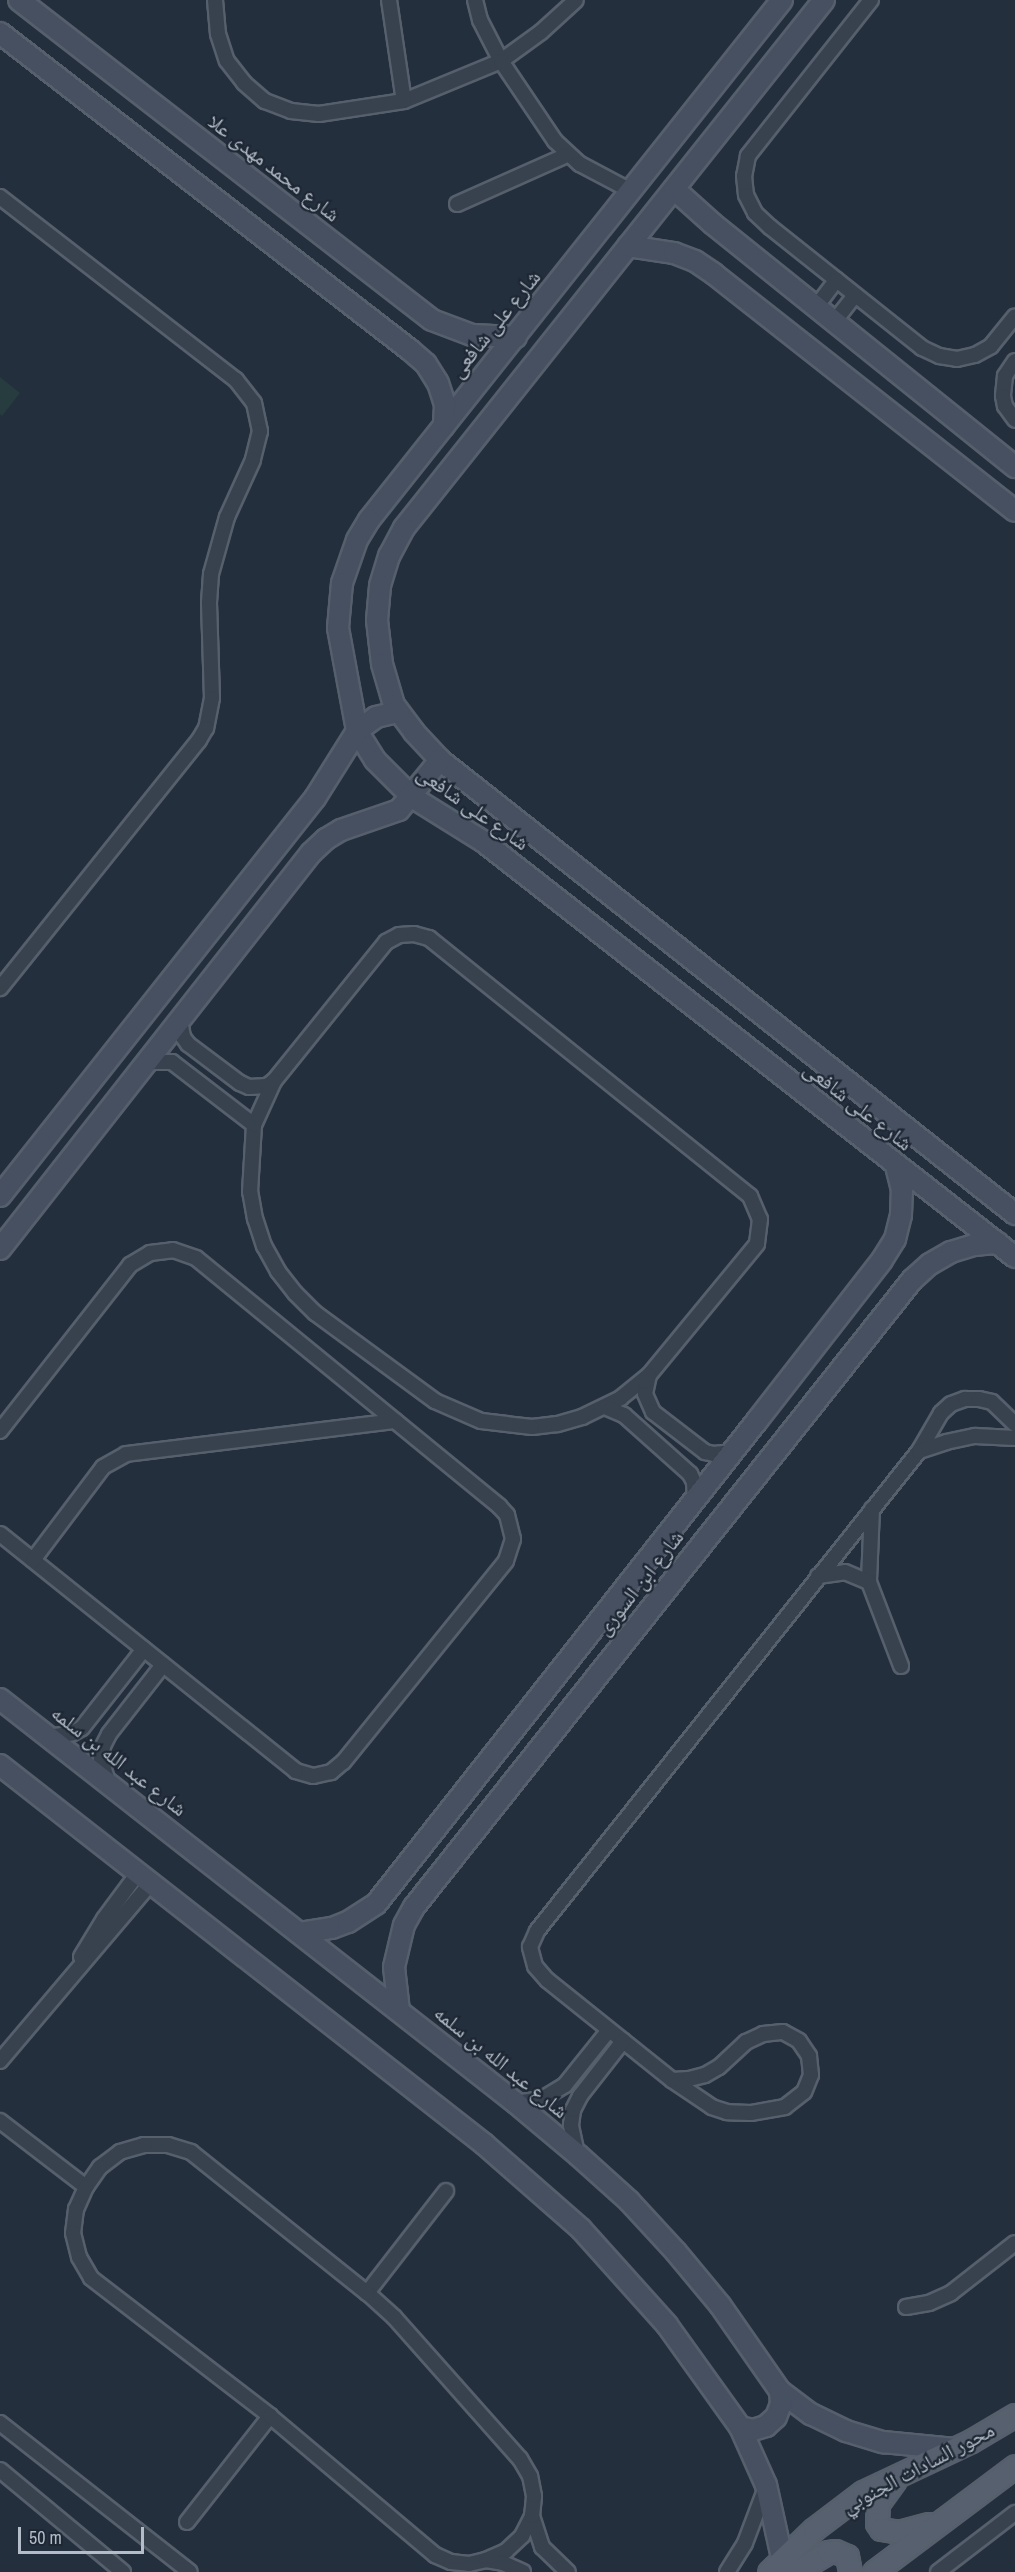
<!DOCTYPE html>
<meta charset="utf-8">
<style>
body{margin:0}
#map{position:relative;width:1015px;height:2572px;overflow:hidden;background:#242f3e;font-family:"Archivo Narrow","Noto Naskh Arabic",sans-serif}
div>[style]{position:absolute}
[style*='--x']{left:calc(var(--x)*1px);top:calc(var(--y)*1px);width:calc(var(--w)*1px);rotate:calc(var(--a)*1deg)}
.green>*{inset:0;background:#263c3f}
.roads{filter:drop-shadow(2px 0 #565f6c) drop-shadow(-2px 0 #565f6c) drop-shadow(0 2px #565f6c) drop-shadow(0 -2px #565f6c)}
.street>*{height:14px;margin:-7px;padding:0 7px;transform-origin:7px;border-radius:7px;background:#38414e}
.secondary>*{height:20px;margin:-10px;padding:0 10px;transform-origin:10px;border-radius:10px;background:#465061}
.primary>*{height:21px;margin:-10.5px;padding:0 10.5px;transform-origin:10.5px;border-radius:10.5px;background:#56606e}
span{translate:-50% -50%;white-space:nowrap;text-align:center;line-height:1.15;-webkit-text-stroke:4.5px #1d2633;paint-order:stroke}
.street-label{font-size:21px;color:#b4bcc9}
.scale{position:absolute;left:18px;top:2527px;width:126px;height:27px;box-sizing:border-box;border:3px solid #b4bcc9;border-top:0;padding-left:8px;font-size:18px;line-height:21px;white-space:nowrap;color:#b4bcc9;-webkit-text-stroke:4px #1d2633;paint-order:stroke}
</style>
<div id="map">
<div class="green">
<div style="clip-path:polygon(0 377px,20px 393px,2px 416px,0 414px)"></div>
</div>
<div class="roads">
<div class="street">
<div style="--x:215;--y:0;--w:34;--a:85"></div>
<div style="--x:218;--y:34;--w:28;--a:72"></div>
<div style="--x:227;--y:61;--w:28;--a:52"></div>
<div style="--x:244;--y:83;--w:28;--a:41"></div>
<div style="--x:265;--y:101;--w:28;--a:21"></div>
<div style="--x:291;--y:111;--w:28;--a:6"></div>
<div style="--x:319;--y:114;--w:86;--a:-8.7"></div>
<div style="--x:404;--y:101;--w:105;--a:-22.4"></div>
<div style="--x:501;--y:61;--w:49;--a:-35.9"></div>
<div style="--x:541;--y:32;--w:47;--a:-42.4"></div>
<div style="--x:389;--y:0;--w:102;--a:81.6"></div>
<div style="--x:475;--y:0;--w:21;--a:76"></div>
<div style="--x:480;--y:20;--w:46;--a:62.9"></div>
<div style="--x:501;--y:61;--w:97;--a:56"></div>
<div style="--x:555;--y:141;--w:34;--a:43"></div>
<div style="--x:580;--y:164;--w:58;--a:27.9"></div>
<div style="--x:871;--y:0;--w:199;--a:128.3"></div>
<div style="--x:748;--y:156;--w:20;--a:101"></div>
<div style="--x:744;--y:176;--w:19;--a:84"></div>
<div style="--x:746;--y:195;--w:20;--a:63"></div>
<div style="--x:755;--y:213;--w:21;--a:43"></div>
<div style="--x:770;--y:227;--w:194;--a:38.5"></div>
<div style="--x:922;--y:348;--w:19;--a:25"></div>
<div style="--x:939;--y:356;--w:18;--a:9"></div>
<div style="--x:957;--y:359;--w:18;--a:-13"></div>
<div style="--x:975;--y:355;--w:18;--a:-29"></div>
<div style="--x:991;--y:346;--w:38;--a:-51"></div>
<div style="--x:0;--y:197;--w:299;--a:37.8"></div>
<div style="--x:236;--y:380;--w:29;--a:52"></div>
<div style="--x:254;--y:403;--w:29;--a:78"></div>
<div style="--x:260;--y:431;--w:30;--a:104"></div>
<div style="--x:253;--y:460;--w:63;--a:114.5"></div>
<div style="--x:227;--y:517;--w:59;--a:105.7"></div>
<div style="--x:211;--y:574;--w:29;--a:94"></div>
<div style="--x:209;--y:603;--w:95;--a:88.2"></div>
<div style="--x:212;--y:698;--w:31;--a:101"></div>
<div style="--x:206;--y:728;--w:14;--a:120"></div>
<div style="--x:199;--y:740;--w:318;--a:128.7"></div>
<div style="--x:457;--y:204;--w:120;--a:-24"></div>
<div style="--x:816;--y:307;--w:34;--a:-53"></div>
<div style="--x:834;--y:322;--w:34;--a:-52"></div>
<div style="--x:1015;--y:361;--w:18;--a:124"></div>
<div style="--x:1005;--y:376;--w:20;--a:96"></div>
<div style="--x:1003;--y:396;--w:10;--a:79"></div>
<div style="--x:1005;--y:406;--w:17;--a:54"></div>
<div style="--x:180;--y:1020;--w:17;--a:80"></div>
<div style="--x:183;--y:1037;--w:9;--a:54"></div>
<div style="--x:188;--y:1044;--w:65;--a:36.9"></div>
<div style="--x:240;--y:1083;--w:10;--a:24"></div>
<div style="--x:249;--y:1087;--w:18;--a:-3"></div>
<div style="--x:267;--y:1086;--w:9;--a:-36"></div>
<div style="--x:274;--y:1081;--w:179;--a:-51.1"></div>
<div style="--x:386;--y:942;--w:15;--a:-28"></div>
<div style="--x:399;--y:935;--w:15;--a:-4"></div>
<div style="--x:414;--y:934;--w:16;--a:15"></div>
<div style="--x:429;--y:938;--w:412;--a:38.8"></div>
<div style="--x:750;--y:1196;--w:25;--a:67"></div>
<div style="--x:760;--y:1219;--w:25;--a:97"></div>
<div style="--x:757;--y:1244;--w:170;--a:129.5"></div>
<div style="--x:649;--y:1375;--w:36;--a:141"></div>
<div style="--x:621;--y:1398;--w:43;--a:154"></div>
<div style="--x:582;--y:1417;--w:26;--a:164"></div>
<div style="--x:557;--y:1424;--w:25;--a:173"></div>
<div style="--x:532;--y:1427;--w:51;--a:-173.3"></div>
<div style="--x:481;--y:1421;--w:50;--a:-156.5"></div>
<div style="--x:435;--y:1401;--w:149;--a:-143.7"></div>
<div style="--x:315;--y:1313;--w:28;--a:-135"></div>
<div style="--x:295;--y:1293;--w:28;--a:-128"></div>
<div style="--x:278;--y:1271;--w:29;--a:-119"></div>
<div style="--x:264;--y:1246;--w:28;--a:-108"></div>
<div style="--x:255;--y:1219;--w:27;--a:-100"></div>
<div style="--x:250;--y:1192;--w:67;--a:-86.6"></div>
<div style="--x:254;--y:1125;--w:48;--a:-65.6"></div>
<div style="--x:144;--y:1066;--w:10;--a:-24"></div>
<div style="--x:153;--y:1062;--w:19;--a:0"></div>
<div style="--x:172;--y:1062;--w:103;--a:37.5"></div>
<div style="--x:649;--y:1375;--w:19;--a:102"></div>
<div style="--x:645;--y:1394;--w:20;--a:66"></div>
<div style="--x:653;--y:1412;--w:66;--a:37.6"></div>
<div style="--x:705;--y:1452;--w:9;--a:13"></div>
<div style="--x:714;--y:1454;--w:19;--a:-6"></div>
<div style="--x:605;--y:1407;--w:21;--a:23"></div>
<div style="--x:624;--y:1415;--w:89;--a:41.8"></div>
<div style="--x:690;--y:1474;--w:9;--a:63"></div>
<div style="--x:694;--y:1482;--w:18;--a:87"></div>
<div style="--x:0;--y:1431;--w:211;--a:-51.9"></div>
<div style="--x:130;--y:1265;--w:23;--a:-31"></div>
<div style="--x:150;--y:1253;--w:23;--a:-7"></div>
<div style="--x:173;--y:1250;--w:24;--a:19"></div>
<div style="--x:196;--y:1258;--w:392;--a:39.3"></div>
<div style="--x:499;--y:1506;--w:12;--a:48"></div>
<div style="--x:507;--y:1515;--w:25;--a:76"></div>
<div style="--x:513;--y:1539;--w:23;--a:108"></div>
<div style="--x:506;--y:1561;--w:259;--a:129"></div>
<div style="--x:343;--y:1762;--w:16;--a:140"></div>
<div style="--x:331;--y:1772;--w:18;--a:167"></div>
<div style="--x:313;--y:1776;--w:18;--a:-164"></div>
<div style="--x:296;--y:1771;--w:379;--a:-141.3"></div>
<div style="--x:919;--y:1451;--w:44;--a:-59.9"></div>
<div style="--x:941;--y:1413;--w:13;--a:-42"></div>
<div style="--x:951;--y:1404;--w:15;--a:-20"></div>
<div style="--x:965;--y:1399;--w:14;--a:0"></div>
<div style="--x:979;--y:1399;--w:13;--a:13"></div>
<div style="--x:992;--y:1402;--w:32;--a:44"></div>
<div style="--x:872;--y:1509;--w:73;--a:92.4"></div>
<div style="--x:869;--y:1582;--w:90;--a:69.1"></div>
<div style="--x:33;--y:1560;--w:116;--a:-53"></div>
<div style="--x:103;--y:1467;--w:26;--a:-29"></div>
<div style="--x:126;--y:1454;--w:271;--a:-7"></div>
<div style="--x:818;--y:1576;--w:27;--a:-8"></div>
<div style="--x:845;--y:1572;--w:26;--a:23"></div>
<div style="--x:49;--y:1737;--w:24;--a:-9"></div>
<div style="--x:73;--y:1733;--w:10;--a:-29"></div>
<div style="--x:82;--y:1728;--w:100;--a:-51.9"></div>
<div style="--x:108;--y:1782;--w:24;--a:-107"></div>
<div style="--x:101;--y:1759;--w:13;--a:-81"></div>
<div style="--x:103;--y:1746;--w:13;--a:-63"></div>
<div style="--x:109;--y:1734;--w:88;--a:-52"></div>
<div style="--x:81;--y:1957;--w:44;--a:-58.8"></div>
<div style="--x:104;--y:1919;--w:57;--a:-53.5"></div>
<div style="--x:0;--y:2061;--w:233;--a:-49.7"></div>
<div style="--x:672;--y:2080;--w:17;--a:-3"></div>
<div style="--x:689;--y:2079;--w:16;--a:-14"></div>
<div style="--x:705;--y:2075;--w:16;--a:-30"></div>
<div style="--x:719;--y:2067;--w:37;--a:-43"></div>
<div style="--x:746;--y:2042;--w:19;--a:-25"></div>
<div style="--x:763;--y:2034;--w:20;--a:-6"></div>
<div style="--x:783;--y:2032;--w:18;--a:29"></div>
<div style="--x:799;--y:2041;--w:18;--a:56"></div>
<div style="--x:809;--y:2056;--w:19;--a:84"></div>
<div style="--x:811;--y:2075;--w:18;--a:112"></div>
<div style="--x:804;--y:2092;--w:24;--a:142"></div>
<div style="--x:785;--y:2107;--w:35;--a:170"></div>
<div style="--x:751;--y:2113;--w:24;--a:-178"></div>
<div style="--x:727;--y:2112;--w:16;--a:-162"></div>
<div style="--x:712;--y:2107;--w:48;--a:-146"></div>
<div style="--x:672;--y:2080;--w:160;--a:-141.3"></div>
<div style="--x:547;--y:1980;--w:18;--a:-131"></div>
<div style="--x:535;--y:1966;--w:20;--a:-105"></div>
<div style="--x:530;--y:1947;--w:17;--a:-66"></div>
<div style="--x:537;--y:1931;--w:613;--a:-51.49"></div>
<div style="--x:919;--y:1451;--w:28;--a:-18"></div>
<div style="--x:946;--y:1442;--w:30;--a:-12"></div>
<div style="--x:975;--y:1436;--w:40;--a:2.9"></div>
<div style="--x:516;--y:2103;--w:26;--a:-9"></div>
<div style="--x:542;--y:2099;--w:27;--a:-31"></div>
<div style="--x:565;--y:2085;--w:70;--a:-51.3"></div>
<div style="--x:0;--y:2121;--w:108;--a:37.5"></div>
<div style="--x:577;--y:2154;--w:30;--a:-102"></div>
<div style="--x:571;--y:2125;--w:15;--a:-82"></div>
<div style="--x:573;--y:2110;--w:16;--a:-63"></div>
<div style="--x:580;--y:2096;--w:70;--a:-52"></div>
<div style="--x:367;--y:2293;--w:129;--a:-52.2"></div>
<div style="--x:906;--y:2307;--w:23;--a:-10"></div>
<div style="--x:929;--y:2303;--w:24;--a:-24"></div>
<div style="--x:951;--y:2293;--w:81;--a:-38"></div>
<div style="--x:0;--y:2423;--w:241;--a:38.1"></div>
<div style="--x:0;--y:2470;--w:160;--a:39.7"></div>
<div style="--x:532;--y:2516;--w:33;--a:72"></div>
<div style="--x:542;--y:2547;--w:36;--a:44"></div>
<div style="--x:187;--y:2522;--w:135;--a:-51.9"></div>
<div style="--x:486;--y:2560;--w:22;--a:-24"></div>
<div style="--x:506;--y:2551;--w:22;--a:-43"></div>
<div style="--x:522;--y:2536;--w:22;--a:-63"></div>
<div style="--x:532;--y:2516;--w:20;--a:-84"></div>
<div style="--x:534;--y:2496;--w:20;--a:-101"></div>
<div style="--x:530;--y:2476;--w:20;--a:-120"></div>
<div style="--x:520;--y:2459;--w:190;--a:-131.6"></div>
<div style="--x:394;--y:2317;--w:36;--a:-138"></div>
<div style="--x:367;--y:2293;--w:226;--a:-141.3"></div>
<div style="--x:191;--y:2152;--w:24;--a:-163"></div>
<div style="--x:168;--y:2145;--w:24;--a:180"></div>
<div style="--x:144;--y:2145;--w:25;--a:164"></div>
<div style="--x:120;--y:2152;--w:25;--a:143"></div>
<div style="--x:100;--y:2167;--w:24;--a:125"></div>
<div style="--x:86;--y:2187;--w:24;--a:114"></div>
<div style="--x:76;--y:2209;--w:24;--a:97"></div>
<div style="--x:73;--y:2233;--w:25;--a:76"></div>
<div style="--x:79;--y:2257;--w:24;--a:60"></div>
<div style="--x:91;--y:2278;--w:226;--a:37.6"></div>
<div style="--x:270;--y:2416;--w:216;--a:40.1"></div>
<div style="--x:435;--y:2555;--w:17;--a:24"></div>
<div style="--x:451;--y:2562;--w:18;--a:6"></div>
<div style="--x:469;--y:2564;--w:17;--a:-13"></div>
<div style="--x:486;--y:2560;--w:17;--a:10"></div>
<div style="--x:503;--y:2563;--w:22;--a:24"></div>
<div style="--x:727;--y:2572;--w:34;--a:-58"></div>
<div style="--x:745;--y:2543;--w:57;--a:-69.3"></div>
<div style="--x:938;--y:2572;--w:97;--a:-37.5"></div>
</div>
<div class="secondary">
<div style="--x:19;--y:0;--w:522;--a:37.77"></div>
<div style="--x:432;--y:320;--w:43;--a:20.6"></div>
<div style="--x:472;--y:335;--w:44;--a:2.6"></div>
<div style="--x:782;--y:0;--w:664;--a:128.46"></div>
<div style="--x:369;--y:520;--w:23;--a:121"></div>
<div style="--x:357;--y:540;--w:46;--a:109.2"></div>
<div style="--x:342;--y:583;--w:45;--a:95.1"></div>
<div style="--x:338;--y:628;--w:105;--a:79.5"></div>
<div style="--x:357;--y:731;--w:34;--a:58"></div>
<div style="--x:375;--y:760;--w:52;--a:45"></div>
<div style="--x:412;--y:797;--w:85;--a:32"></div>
<div style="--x:484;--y:842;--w:674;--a:38.01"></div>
<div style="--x:824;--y:0;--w:675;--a:128.5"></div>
<div style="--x:404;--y:528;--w:32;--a:118"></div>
<div style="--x:389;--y:556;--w:31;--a:107"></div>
<div style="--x:380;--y:586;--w:34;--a:95"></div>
<div style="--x:377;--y:620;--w:44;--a:83.5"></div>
<div style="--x:382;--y:664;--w:43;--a:73.7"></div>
<div style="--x:394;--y:705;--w:34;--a:53"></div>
<div style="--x:414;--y:732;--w:38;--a:47"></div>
<div style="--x:440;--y:760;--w:733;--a:38.29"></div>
<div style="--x:0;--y:33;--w:518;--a:37.71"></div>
<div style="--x:410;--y:350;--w:21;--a:41"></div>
<div style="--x:426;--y:364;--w:22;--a:58"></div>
<div style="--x:438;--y:383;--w:23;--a:72"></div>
<div style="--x:445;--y:405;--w:21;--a:93"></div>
<div style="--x:674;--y:189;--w:52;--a:41.9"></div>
<div style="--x:713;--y:224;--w:388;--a:38.8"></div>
<div style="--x:628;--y:246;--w:47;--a:8.7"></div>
<div style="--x:674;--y:253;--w:22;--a:21"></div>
<div style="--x:695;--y:261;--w:23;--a:34"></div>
<div style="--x:714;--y:274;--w:383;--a:38.2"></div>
<div style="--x:0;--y:1196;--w:508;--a:-51.64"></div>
<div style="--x:315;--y:798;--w:79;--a:-57.9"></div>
<div style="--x:357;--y:731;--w:24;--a:-36"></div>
<div style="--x:376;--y:717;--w:23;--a:-13"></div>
<div style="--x:0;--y:1249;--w:504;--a:-51.86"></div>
<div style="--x:311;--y:853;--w:21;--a:-43"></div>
<div style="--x:326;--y:839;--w:17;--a:-31"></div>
<div style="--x:341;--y:830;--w:61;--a:-19"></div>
<div style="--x:399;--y:810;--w:65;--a:-50.6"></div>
<div style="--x:0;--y:1699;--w:655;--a:38.06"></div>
<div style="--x:516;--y:2103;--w:81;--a:40"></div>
<div style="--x:578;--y:2155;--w:69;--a:42"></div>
<div style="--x:629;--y:2201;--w:69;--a:47.3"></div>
<div style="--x:676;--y:2252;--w:69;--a:50.3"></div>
<div style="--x:720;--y:2305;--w:105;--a:55.1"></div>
<div style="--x:780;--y:2391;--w:39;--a:37"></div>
<div style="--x:811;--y:2414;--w:39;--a:26"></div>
<div style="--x:846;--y:2431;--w:39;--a:17"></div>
<div style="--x:883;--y:2442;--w:72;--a:5.6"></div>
<div style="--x:0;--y:1765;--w:615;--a:38.06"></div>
<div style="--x:484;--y:2144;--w:129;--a:41.2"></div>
<div style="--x:581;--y:2229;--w:129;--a:48.1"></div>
<div style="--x:667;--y:2325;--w:125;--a:54.4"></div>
<div style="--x:740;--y:2427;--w:64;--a:65.9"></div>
<div style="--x:766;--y:2485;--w:75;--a:77.6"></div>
<div style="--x:300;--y:1933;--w:32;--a:-9"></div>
<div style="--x:332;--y:1928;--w:17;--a:-21"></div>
<div style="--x:348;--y:1922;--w:33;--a:-33"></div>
<div style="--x:376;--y:1904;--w:614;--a:-51.75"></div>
<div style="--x:756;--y:1422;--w:205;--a:-52.1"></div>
<div style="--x:882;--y:1260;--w:25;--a:-58"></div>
<div style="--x:895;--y:1239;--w:25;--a:-76"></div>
<div style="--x:901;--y:1215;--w:25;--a:-88"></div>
<div style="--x:902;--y:1190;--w:25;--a:-104"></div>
<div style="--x:399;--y:2011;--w:44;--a:-96.5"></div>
<div style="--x:394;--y:1967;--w:43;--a:-76.6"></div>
<div style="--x:404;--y:1925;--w:21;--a:-61"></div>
<div style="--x:414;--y:1907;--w:801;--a:-51.54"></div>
<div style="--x:912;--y:1280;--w:24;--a:-42"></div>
<div style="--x:930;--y:1264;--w:24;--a:-30"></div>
<div style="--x:951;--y:1252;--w:24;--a:-17"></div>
<div style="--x:974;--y:1245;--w:24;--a:-5"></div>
<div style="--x:740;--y:2427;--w:13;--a:13"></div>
<div style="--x:753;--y:2430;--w:14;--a:-17"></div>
<div style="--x:766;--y:2426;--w:13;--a:-42"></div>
<div style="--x:776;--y:2417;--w:14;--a:-69"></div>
<div style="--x:781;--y:2404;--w:13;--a:-94"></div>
</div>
<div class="primary">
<div style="--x:895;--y:2480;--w:29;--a:126"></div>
<div style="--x:878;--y:2503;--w:20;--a:93"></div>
<div style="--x:877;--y:2523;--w:7;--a:56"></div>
<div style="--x:881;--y:2529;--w:18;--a:9"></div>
<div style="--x:899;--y:2532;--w:31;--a:-15"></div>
<div style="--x:769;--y:2572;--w:62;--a:-43.7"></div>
<div style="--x:814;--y:2529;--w:61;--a:-37.1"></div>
<div style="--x:863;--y:2492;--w:119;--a:-25.3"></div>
<div style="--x:971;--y:2441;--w:51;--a:-30.6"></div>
<div style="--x:795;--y:2572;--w:39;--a:-31"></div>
<div style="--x:828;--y:2552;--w:7;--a:-8"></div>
<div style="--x:835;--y:2551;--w:13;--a:23"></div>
<div style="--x:847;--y:2556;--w:16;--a:79"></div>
<div style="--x:874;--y:2572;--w:176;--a:-36.9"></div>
</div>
</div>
<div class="street-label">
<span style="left:274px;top:168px;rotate:38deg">شارع محمد مهدى علا</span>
<span style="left:495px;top:324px;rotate:-51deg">شارع على شافعى</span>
<span style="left:473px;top:808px;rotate:35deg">شارع على شافعى</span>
<span style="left:858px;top:1106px;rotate:38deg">شارع على شافعى</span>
<span style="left:640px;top:1583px;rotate:-52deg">شارع ابن السورى</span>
<span style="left:119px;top:1761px;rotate:38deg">شارع عبد الله بن سلمه</span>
<span style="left:501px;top:2062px;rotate:39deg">شارع عبد الله بن سلمه</span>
<span style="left:918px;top:2468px;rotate:-28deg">محور السادات الجنوبي</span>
</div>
<div class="scale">50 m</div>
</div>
